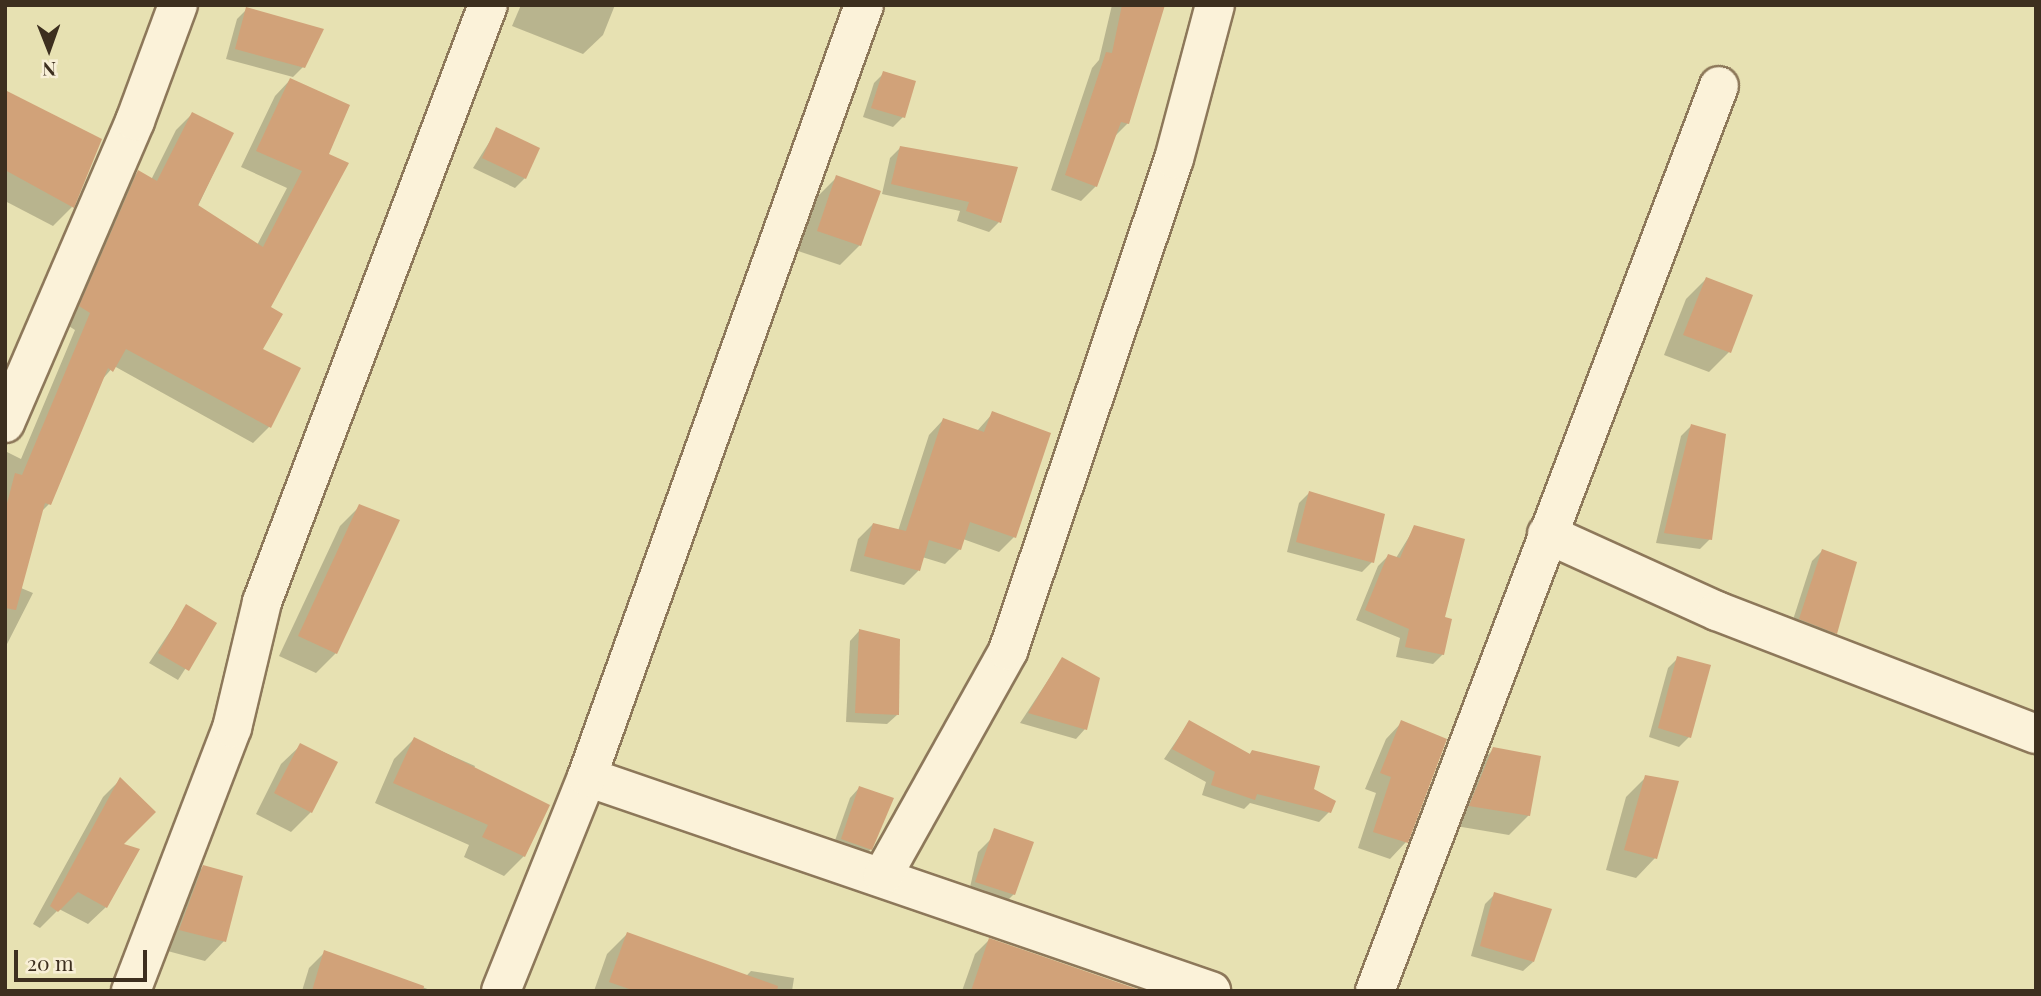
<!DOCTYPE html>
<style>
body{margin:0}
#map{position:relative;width:2041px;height:996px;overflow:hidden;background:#f1e6c5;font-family:"Playfair Display",serif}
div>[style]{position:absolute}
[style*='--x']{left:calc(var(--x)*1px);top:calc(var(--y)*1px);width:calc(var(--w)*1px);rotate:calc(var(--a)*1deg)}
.farmland>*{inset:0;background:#e7e1b2}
.shadow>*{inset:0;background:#0003}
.building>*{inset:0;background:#d1a279}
.roads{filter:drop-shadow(2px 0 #8d785a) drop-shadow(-2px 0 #8d785a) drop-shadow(0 2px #8d785a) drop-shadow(0 -2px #8d785a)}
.street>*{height:38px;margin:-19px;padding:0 19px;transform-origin:19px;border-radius:19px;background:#fbf2d9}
span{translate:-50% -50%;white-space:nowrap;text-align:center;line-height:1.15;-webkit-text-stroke:7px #f8efd6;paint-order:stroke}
.frame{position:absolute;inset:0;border:7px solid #3d2f1f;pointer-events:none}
.north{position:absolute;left:14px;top:14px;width:70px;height:70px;-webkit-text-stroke:5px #f8efd6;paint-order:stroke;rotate:179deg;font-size:19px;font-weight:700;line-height:28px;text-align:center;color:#3d2f1f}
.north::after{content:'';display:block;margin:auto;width:24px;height:32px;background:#3d2f1f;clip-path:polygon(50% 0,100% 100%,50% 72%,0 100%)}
.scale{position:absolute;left:14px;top:950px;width:133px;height:32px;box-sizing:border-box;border:4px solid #3d2f1f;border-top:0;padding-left:9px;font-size:21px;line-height:24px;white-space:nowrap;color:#3d2f1f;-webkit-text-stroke:5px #f8efd6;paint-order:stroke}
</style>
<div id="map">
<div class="farmland">
<div style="clip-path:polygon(5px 5px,2036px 5px,2036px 991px,5px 991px)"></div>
</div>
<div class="shadow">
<div style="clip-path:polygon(521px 5px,615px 5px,603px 35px,583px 54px,512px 26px)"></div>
<div style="clip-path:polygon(1112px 5px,1163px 5px,1128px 123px,1113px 138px,1096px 186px,1081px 201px,1051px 190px,1092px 68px,1099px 60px)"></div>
<div style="clip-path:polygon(247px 9px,303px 67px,293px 77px,226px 59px,237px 19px)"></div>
<div style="clip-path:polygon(884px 73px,903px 117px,893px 127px,863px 117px,874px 83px)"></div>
<div style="clip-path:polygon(290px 80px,347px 106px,269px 308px,261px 350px,299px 369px,269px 427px,253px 443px,114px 366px,100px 382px,49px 504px,41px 512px,21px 588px,33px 593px,5px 648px,5px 451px,21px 459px,75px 330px,64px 323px,122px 188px,138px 172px,151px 180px,176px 130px,192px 114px,232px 134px,197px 208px,257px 245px,287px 188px,241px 167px,275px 96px)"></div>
<div style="clip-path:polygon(5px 91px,72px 207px,53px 226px,5px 201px)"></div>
<div style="clip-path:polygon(497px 130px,525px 178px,515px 188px,473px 168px)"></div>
<div style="clip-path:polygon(900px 148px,999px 222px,989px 232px,957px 221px,960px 211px,882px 194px,890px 158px)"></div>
<div style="clip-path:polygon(837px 177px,860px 245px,840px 265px,798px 251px,817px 197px)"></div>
<div style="clip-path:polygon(1706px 279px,1729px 352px,1709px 372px,1664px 355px,1686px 299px)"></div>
<div style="clip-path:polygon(993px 413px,1014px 537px,999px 552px,963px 539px,960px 549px,945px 564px,922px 557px,918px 571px,904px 585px,850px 571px,858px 539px,873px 524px,898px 531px,929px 435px,943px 420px,977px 431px)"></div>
<div style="clip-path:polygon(1691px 426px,1710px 539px,1700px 549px,1656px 543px,1681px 436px)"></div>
<div style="clip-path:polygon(1309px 493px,1372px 562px,1362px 572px,1287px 552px,1299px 503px)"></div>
<div style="clip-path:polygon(360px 506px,336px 653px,316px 673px,279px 656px,340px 526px)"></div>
<div style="clip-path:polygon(1415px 527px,1443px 619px,1443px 654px,1433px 664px,1396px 657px,1400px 638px,1356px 620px,1378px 566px,1388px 556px,1396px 558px)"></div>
<div style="clip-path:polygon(1822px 551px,1835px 633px,1825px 643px,1790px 629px,1812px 561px)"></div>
<div style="clip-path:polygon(187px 606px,215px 623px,178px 680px,149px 663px)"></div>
<div style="clip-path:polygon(859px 631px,897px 715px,887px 724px,846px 722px,850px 641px)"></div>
<div style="clip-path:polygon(1678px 658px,1689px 737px,1679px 747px,1649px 737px,1668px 668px)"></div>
<div style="clip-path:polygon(1062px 659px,1085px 729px,1076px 739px,1020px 723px)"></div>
<div style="clip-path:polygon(1189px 722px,1249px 755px,1252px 751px,1312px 790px,1329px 812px,1319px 822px,1250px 803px,1244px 809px,1202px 795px,1206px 782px,1164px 759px)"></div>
<div style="clip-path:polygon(1402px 722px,1406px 842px,1390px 859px,1358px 848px,1376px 793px,1365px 789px,1386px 739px)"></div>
<div style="clip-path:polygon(414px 739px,475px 766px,473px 771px,524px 856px,504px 876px,464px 857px,469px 845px,375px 803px,394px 759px)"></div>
<div style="clip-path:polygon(301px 745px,311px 812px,291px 832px,256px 814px,281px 764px)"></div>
<div style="clip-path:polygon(1494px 749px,1529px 815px,1509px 835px,1450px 825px,1474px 769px)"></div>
<div style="clip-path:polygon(1646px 777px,1655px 858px,1636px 878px,1606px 870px,1626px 797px)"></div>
<div style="clip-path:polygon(120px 780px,106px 907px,88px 924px,59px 909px,40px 928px,33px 924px,103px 797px)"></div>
<div style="clip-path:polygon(859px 788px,871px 849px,861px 859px,832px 849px,850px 798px)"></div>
<div style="clip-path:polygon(998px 832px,1014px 894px,994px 914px,966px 905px,978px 852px)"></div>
<div style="clip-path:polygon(203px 867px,224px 941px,205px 961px,160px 949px,183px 887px)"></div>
<div style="clip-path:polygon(1495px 894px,1533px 962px,1523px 971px,1471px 956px,1485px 904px)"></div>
<div style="clip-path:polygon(627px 934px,684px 991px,594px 991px,607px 954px)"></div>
<div style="clip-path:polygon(989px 940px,1110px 991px,962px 991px,975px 954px)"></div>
<div style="clip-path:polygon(325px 952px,433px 991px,302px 991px,309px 968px)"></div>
<div style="clip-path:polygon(751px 971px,794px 978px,792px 991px,732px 991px)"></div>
</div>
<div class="building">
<div style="clip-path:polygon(1122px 5px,1165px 5px,1129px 124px,1121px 122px,1097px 187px,1065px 175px,1106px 52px,1112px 53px)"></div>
<div style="clip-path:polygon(246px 7px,324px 29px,305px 68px,235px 49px)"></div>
<div style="clip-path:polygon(883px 71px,916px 81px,905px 118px,871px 108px)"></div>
<div style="clip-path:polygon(290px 78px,350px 105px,329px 154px,349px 163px,271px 307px,283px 314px,263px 349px,301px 368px,271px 428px,126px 349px,113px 372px,108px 368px,51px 505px,45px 503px,16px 610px,5px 608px,5px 511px,15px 473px,22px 475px,90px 313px,79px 306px,138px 170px,157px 181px,192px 112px,234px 133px,198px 205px,263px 247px,302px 171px,256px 151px)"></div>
<div style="clip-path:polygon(5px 90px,102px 139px,74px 208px,5px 170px)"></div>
<div style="clip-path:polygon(496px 127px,540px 148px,526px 179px,482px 158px)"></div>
<div style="clip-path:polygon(900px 146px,1018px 167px,1001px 223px,966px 211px,969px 202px,891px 184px)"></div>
<div style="clip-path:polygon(836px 175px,881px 191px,861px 246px,817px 231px)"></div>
<div style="clip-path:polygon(1706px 277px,1753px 295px,1731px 353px,1683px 335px)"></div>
<div style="clip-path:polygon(992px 411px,1051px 433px,1016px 538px,970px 522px,961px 550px,929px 540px,920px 571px,864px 556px,873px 523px,906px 531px,943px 418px,984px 432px)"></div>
<div style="clip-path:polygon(1691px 424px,1726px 434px,1712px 540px,1664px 533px)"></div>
<div style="clip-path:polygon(1309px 491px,1385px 514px,1374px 563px,1296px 542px)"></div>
<div style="clip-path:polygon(359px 504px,400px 520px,337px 654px,298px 636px)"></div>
<div style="clip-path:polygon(1414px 525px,1465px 539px,1445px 617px,1452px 619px,1444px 655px,1405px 647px,1409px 629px,1365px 610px,1388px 554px,1400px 558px)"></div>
<div style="clip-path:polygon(1822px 549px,1857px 562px,1837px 634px,1799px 619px)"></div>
<div style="clip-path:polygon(186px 604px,217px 623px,189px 671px,158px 653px)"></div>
<div style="clip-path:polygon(859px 629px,900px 639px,899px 715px,855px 713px)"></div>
<div style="clip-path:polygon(1677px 656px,1711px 665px,1691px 738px,1658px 728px)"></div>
<div style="clip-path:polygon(1062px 657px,1100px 678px,1087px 730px,1028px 713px)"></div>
<div style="clip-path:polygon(1189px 720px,1250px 754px,1252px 750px,1320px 766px,1314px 789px,1336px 801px,1331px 813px,1257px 794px,1255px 800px,1211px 785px,1215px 772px,1172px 749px)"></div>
<div style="clip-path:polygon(1401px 720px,1447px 739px,1408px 843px,1373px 832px,1391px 777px,1380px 773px)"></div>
<div style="clip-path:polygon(414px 737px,550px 805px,525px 857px,482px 837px,488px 825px,393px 783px)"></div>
<div style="clip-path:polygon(300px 743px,338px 762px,312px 813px,274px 793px)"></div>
<div style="clip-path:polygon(1493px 747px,1541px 756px,1530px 816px,1469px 806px)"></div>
<div style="clip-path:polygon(1645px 775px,1679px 781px,1657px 859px,1624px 850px)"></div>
<div style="clip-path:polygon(120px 777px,156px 812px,124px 844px,140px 849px,107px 908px,78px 892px,58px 912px,50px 906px)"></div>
<div style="clip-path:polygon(859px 786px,894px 798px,872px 850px,841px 839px)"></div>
<div style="clip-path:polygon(994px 828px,1034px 842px,1015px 895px,975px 882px)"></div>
<div style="clip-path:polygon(203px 865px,243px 876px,226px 942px,179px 930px)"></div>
<div style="clip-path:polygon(1494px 892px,1552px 909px,1534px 962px,1480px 946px)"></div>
<div style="clip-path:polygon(627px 932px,778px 986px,777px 991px,635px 991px,609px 982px)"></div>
<div style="clip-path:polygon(989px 938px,1140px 990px,1140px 991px,971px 991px)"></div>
<div style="clip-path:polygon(324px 950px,424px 986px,423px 991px,312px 991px)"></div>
</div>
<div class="roads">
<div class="street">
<div style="--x:5;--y:423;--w:329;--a:-66.7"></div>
<div style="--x:135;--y:121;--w:124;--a:-69.7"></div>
<div style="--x:1547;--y:534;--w:187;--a:24.4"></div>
<div style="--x:1717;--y:611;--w:342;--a:21.1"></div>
<div style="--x:587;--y:777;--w:660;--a:18.93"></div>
<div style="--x:883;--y:875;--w:257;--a:-60.8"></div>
<div style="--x:1008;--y:651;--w:519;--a:-71.36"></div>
<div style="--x:1174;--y:159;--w:159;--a:-75.1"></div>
<div style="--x:131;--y:991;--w:282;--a:-69"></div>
<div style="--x:232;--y:728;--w:130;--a:-76.6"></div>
<div style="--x:262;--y:602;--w:638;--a:-69.27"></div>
<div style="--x:501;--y:991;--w:231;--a:-68.1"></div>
<div style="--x:587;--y:777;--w:820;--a:-70.26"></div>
<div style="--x:1375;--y:991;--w:968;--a:-69.19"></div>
</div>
</div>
<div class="frame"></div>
<div class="north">N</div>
<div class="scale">20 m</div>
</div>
